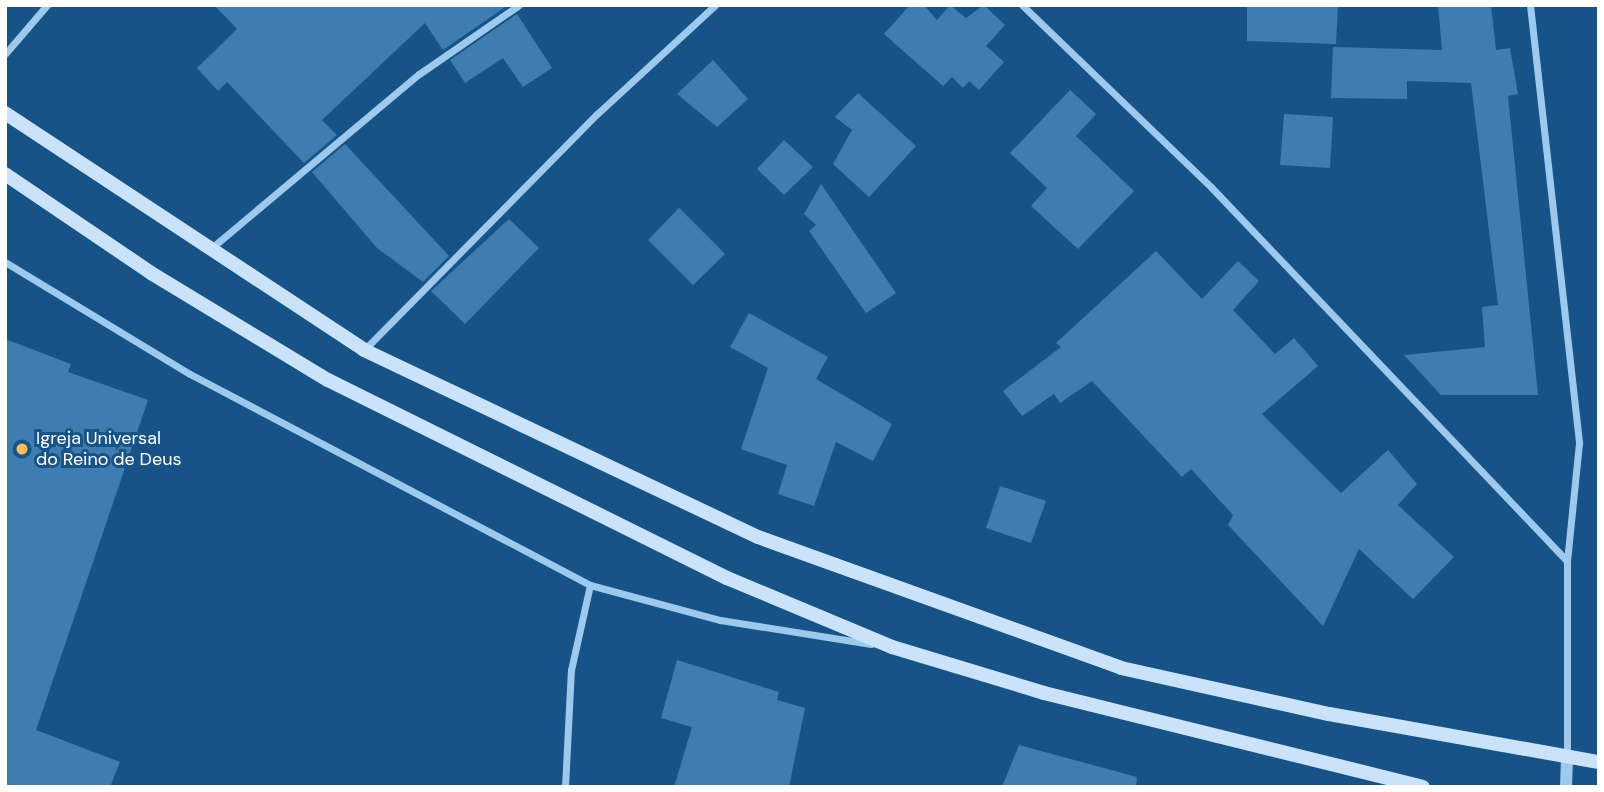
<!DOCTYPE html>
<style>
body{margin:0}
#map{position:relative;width:1604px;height:792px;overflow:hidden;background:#175386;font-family:"DM Sans",sans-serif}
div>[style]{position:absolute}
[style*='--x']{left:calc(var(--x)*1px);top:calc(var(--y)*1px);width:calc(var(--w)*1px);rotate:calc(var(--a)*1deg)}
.building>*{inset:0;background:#3f7db0}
.minor>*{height:7px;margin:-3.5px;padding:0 3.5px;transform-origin:3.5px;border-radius:3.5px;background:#9dc9ee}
.tertiary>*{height:12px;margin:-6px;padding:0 6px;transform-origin:6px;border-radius:6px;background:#9dc9ee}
.secondary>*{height:14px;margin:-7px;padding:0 7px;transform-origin:7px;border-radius:7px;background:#cae3fa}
.dots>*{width:19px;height:19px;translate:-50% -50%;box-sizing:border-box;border:4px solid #175386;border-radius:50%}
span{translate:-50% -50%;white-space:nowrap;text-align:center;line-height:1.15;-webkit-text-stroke:6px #175386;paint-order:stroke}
.poi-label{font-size:18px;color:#fff}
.left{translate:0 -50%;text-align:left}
.frame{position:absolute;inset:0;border:7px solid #fff;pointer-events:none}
</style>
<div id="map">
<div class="building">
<div style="clip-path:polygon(214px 5px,508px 5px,443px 50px,425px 23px,322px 120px,337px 135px,304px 163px,227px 82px,218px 91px,197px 68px,237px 29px)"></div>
<div style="clip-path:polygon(910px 5px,924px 5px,937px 20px,950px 5px,966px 18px,984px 5px,1005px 25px,986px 46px,1004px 62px,979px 90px,969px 81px,963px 88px,952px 77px,943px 86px,884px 34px)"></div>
<div style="clip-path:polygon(1247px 5px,1338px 5px,1336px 44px,1247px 41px)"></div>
<div style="clip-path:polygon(1438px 5px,1491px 5px,1496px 50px,1510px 48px,1518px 94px,1508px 96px,1538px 395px,1441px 395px,1404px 355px,1485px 347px,1482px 307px,1498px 305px,1471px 83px,1407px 81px,1407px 99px,1331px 98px,1333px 47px,1442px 50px)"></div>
<div style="clip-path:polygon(517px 14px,552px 68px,523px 87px,503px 58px,465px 83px,450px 60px)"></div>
<div style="clip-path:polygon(713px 60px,748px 99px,717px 127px,677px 94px)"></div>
<div style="clip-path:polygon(1070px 90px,1096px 114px,1076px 136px,1134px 191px,1078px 249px,1031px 206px,1047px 188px,1010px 153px)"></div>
<div style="clip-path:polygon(858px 93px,916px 146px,869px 197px,833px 164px,852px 130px,835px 117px)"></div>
<div style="clip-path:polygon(1284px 114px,1333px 117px,1330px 168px,1280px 165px)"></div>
<div style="clip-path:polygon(784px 140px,813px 167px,784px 195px,757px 169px)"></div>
<div style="clip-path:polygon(345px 144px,449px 256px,423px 282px,377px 248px,312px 172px)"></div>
<div style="clip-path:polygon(821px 184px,896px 293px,866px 313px,809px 231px,816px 225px,804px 214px)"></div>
<div style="clip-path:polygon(679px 208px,725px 254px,693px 285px,648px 240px)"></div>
<div style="clip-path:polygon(509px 219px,539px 248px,465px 324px,431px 291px)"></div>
<div style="clip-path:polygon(1156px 251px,1202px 299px,1238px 261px,1259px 281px,1233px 310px,1275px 354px,1294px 338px,1318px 366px,1262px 414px,1341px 493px,1388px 450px,1417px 484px,1398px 505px,1454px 557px,1413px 599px,1359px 549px,1323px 626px,1228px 525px,1233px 515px,1191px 469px,1182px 477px,1092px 381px,1060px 403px,1054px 394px,1022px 416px,1003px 391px,1061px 347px,1056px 343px)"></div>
<div style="clip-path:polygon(749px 313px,828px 357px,816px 379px,892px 424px,873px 461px,836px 442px,814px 506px,778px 494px,787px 465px,741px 449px,768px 368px,730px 347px)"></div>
<div style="clip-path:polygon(5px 339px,71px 364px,68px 372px,148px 400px,36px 730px,120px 762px,110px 787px,5px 787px)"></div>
<div style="clip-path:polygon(1000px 486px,1046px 501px,1031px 543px,986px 528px)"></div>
<div style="clip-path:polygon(677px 660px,779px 692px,777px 700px,805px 708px,789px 787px,674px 787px,692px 727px,661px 718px)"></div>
<div style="clip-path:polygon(1019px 745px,1137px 777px,1136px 787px,1002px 787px)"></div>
</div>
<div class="minor">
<div style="--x:1022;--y:5;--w:262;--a:43.9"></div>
<div style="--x:1211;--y:187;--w:516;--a:46.41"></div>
<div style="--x:1530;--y:5;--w:441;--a:83.6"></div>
<div style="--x:1579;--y:443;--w:119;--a:95.8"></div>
<div style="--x:1567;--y:561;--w:196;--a:90"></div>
<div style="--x:5;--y:54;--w:65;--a:-49.4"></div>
<div style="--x:209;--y:250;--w:274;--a:-40"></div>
<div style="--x:419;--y:74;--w:121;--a:-34.6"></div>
<div style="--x:5;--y:262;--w:216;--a:31.2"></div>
<div style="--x:190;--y:374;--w:452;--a:27.8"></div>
<div style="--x:590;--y:585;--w:135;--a:15.1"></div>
<div style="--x:720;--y:620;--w:153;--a:9"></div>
<div style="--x:364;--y:350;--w:332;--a:-45.4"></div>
<div style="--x:597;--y:114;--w:161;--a:-42.7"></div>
<div style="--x:565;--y:787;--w:117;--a:-87.1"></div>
<div style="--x:571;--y:670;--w:87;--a:-77.4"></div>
</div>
<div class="tertiary">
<div style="--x:1566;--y:787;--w:29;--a:-88"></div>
</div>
<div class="secondary">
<div style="--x:5;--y:113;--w:430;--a:33.4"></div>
<div style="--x:364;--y:350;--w:436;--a:25.4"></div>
<div style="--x:758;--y:537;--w:386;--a:19.8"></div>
<div style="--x:1121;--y:668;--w:213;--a:12.5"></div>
<div style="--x:1329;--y:714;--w:274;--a:10.1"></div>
<div style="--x:5;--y:174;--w:176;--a:34.1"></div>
<div style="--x:151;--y:273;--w:207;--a:31.2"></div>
<div style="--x:328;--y:380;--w:445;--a:26.4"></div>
<div style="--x:727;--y:578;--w:179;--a:22.7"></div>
<div style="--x:892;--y:647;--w:159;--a:16.8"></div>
<div style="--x:1044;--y:693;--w:390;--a:13.9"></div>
</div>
<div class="dots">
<div style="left:22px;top:449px;background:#ffbe59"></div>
</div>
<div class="poi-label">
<span class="left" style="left:36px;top:449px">Igreja Universal<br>do Reino de Deus</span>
</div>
<div class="frame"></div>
</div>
